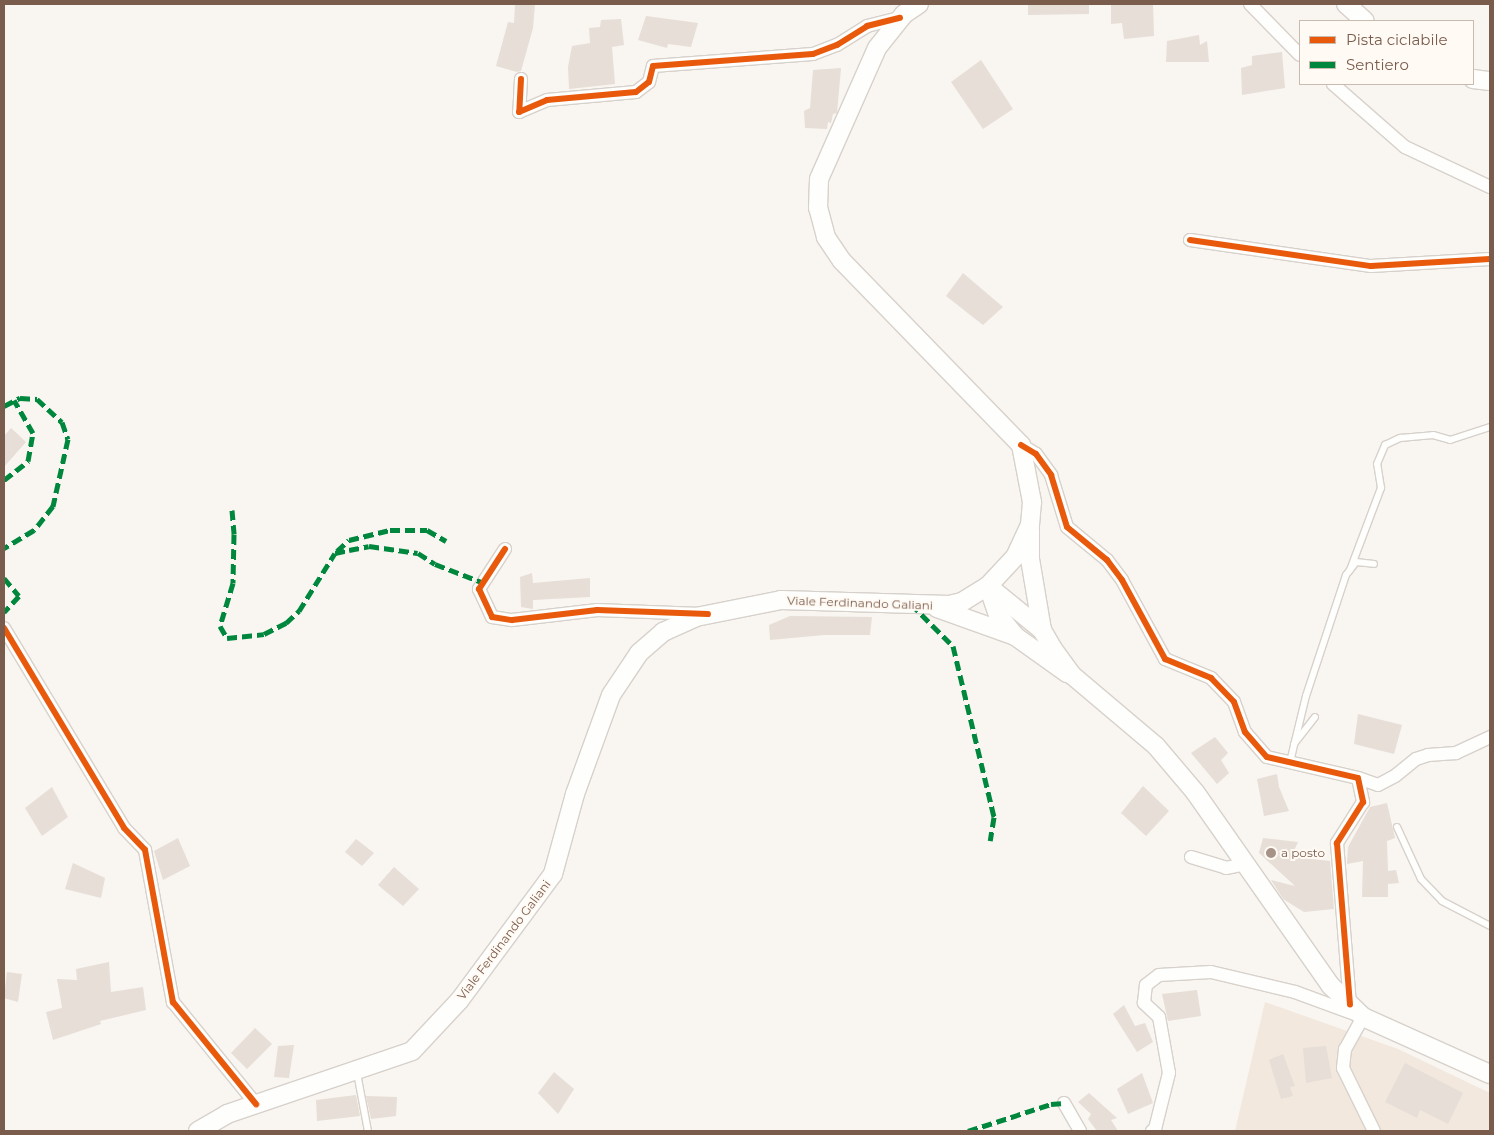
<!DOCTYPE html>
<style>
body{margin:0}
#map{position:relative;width:1494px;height:1135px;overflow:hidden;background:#f9f5f0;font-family:Montserrat,sans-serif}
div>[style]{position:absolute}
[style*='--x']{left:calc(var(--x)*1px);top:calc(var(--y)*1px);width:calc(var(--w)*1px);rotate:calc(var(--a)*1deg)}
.residential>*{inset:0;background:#f2e8de}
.building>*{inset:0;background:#e6ded7}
.roads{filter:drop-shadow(1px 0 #d7d1cb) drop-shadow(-1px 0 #d7d1cb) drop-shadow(0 1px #d7d1cb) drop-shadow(0 -1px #d7d1cb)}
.service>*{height:6px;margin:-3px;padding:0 3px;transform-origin:3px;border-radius:3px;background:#fefefd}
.minor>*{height:12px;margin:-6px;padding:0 6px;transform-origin:6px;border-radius:6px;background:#fefefd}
.secondary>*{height:18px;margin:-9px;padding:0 9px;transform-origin:9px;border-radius:9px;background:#fefefd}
.quiet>*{height:5px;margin-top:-2.5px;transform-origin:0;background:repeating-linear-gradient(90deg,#00873e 0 10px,transparent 0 15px)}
.cycleway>*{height:6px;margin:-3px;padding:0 3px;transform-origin:3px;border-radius:3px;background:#e8590c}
.dots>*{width:14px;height:14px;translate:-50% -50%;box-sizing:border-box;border:2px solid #fffaf3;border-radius:50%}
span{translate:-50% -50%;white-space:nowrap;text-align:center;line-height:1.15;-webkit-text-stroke:4px #fffaf3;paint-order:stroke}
.street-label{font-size:12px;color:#7a5c4d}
.poi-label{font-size:12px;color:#7a5c4d}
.left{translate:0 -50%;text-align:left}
.frame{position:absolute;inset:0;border:5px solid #7a5c4d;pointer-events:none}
.legend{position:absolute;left:1299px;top:20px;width:175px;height:65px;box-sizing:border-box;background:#fffaf3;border:1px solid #cabbb1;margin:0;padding:6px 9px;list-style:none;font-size:15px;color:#7a5c4d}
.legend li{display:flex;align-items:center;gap:10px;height:25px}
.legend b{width:25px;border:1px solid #cabbb1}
</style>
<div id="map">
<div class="residential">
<div style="clip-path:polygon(1265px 1002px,1398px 1049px,1490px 1093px,1490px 1131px,1235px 1131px)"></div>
</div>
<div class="building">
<div style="clip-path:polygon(515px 4px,535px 4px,533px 28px,521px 71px,517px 72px,496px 66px,508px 22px,514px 23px)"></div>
<div style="clip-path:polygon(1028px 4px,1089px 4px,1089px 14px,1028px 15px)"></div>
<div style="clip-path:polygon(1111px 4px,1153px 4px,1154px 36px,1124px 39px,1122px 23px,1111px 24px)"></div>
<div style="clip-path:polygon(646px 16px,698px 23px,691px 47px,668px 44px,667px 48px,638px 40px)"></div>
<div style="clip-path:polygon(621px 19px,624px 45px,612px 47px,615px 84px,569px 89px,568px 67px,572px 46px,590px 43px,589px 28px,600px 27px,601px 20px)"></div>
<div style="clip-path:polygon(1199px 35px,1200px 45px,1207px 41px,1209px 62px,1166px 62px,1167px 41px)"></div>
<div style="clip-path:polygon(1282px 52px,1285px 88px,1242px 95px,1241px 68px,1252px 65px,1252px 56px)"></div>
<div style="clip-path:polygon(981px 60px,1013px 109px,983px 129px,951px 82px)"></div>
<div style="clip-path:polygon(841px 68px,837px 113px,833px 114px,831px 123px,828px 122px,827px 129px,805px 128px,804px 111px,810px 108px,813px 70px)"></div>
<div style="clip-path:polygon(963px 273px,1003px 307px,983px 325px,946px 296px)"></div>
<div style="clip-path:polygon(11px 428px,26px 442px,4px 467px,4px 436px)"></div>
<div style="clip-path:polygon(532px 573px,533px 583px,590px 578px,590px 597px,533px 600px,533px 609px,521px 607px,520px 577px)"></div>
<div style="clip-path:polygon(790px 616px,872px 617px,870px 635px,824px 635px,770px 640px,769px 625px)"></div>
<div style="clip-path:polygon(1358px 714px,1402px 725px,1394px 754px,1354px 744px)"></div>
<div style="clip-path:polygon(1215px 737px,1228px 753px,1221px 760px,1229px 773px,1217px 784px,1191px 753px)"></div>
<div style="clip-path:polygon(1277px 774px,1279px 787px,1289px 811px,1264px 816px,1257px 779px)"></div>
<div style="clip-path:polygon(1143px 786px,1169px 811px,1146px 836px,1121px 813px)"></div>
<div style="clip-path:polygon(52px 787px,68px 817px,42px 836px,25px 808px)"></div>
<div style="clip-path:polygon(1387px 803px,1395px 838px,1387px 841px,1388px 871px,1396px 870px,1399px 883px,1388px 884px,1388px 897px,1362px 897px,1363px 861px,1347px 864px,1348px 847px,1370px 807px)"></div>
<div style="clip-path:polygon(178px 838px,190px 866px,163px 880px,154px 851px)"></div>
<div style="clip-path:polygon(1263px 838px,1298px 842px,1291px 857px,1330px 861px,1334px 909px,1304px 912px,1283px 899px,1271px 880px,1295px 886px,1259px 853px)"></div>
<div style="clip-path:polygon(356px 839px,374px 853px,362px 866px,345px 852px)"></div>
<div style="clip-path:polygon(73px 863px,105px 878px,101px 898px,65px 889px)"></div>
<div style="clip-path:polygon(394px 867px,419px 889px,403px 906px,378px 885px)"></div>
<div style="clip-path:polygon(109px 962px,111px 992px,143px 987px,146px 1010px,100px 1021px,101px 1024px,53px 1040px,46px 1012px,62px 1008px,57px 979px,77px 980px,76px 969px)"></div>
<div style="clip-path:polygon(7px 972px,22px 974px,18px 1002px,4px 998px)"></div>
<div style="clip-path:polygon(1197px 990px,1201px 1016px,1168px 1021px,1162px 994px)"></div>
<div style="clip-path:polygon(1124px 1005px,1135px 1026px,1145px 1023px,1153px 1042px,1137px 1052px,1113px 1014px)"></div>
<div style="clip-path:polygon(255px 1028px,272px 1044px,247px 1069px,231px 1053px)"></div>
<div style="clip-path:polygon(294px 1045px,289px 1078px,274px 1077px,278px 1046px)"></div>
<div style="clip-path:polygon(1326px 1046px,1332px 1078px,1306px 1083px,1303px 1048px)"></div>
<div style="clip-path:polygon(1283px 1054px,1295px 1086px,1290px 1087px,1293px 1096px,1281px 1099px,1269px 1060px)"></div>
<div style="clip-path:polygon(1405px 1063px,1463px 1093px,1448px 1124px,1420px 1110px,1417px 1118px,1385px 1102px)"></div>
<div style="clip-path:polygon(554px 1072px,574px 1089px,558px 1114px,538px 1093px)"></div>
<div style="clip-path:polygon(1142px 1073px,1153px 1103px,1128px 1114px,1117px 1089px)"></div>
<div style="clip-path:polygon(1089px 1093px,1117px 1118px,1111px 1120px,1118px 1131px,1097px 1131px,1088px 1119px,1091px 1114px,1078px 1102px)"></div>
<div style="clip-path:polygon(356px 1095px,360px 1116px,317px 1121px,316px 1100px)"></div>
<div style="clip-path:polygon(366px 1096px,397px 1097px,396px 1116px,371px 1119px)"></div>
</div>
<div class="roads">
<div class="service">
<div style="--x:1350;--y:570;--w:88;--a:-69.3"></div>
<div style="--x:1381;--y:488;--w:24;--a:-99"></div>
<div style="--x:1377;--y:464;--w:21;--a:-67"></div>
<div style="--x:1385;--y:445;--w:17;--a:-25"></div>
<div style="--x:1400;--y:438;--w:33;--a:-5"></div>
<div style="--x:1433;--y:435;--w:18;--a:16"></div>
<div style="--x:1450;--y:440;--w:42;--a:-18"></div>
<div style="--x:1294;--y:744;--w:34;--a:-52"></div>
<div style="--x:1290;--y:762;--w:68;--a:-76.4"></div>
<div style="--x:1306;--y:696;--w:127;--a:-71.7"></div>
<div style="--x:1346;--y:575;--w:16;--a:-52"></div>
<div style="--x:1356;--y:562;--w:18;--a:6"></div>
<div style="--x:1397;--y:827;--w:57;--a:65.2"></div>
<div style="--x:1421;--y:879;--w:30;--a:46"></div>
<div style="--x:1442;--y:901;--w:54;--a:27.5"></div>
<div style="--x:357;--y:1073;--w:59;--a:79.3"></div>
</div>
<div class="minor">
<div style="--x:1250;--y:4;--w:71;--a:45.6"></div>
<div style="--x:521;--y:79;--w:33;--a:93"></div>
<div style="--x:519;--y:112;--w:30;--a:-23"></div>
<div style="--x:547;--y:100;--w:89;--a:-5.1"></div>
<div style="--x:636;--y:92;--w:16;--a:-38"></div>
<div style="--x:649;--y:82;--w:16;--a:-76"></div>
<div style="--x:653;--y:66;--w:160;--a:-4.3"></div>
<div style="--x:813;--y:54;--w:26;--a:-21"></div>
<div style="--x:837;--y:45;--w:36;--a:-32"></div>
<div style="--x:867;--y:26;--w:34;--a:-14"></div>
<div style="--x:1333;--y:84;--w:96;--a:41.2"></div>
<div style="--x:1405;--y:147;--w:94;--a:25.2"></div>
<div style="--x:1190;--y:240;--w:183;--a:8.2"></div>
<div style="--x:1371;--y:266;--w:119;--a:-3.4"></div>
<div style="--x:1021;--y:445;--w:17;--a:31"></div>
<div style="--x:1036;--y:454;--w:26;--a:54"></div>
<div style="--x:1051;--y:475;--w:54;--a:72.9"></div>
<div style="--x:1067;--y:527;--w:52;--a:39.5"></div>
<div style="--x:1107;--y:560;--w:25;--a:53"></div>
<div style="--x:1122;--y:580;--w:90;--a:61.4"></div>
<div style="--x:1165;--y:659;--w:50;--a:22.4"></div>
<div style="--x:1211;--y:678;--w:33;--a:46"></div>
<div style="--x:1234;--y:702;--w:32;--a:70"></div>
<div style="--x:1245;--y:732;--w:33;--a:49"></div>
<div style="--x:1267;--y:757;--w:93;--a:13"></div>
<div style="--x:1358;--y:778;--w:25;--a:78"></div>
<div style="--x:1363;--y:802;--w:49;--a:122.4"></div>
<div style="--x:1337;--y:843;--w:162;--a:85.4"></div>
<div style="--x:505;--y:549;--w:48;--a:123"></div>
<div style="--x:479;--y:589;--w:31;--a:65"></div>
<div style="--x:492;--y:617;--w:20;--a:9"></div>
<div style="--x:512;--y:620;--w:86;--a:-6.7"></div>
<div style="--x:597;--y:610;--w:104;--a:2.2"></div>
<div style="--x:4;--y:628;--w:233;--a:59"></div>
<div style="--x:124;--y:828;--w:30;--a:46"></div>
<div style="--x:145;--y:850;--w:155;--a:79.6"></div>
<div style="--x:173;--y:1002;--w:132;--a:50.9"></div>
<div style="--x:1358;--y:778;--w:21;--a:19"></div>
<div style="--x:1378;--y:785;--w:19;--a:-28"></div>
<div style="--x:1395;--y:776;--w:27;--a:-39"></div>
<div style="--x:1416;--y:759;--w:13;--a:-18"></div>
<div style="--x:1428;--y:755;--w:28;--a:-4"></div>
<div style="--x:1456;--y:753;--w:38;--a:-25"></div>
<div style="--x:1191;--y:857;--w:37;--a:17"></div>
<div style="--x:1226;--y:868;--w:20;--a:-11"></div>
<div style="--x:1064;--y:1103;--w:32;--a:60"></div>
<div style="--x:1152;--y:1131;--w:4;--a:-34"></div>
<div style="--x:1155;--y:1129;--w:58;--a:-76"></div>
<div style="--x:1169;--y:1073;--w:57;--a:-100.1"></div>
<div style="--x:1159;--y:1017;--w:21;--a:-137"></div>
<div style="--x:1144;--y:1003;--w:18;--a:-84"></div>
<div style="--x:1146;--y:985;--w:16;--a:-38"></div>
<div style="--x:1159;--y:975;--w:52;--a:-3.3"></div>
<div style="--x:1211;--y:972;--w:86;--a:13.4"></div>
<div style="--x:1295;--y:992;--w:72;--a:20.2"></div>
<div style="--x:1363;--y:1017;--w:37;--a:119"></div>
<div style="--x:1345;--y:1049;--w:19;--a:96"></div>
<div style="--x:1343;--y:1068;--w:70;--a:63.8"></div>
</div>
<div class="secondary">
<div style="--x:1346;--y:4;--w:25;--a:42"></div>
<div style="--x:1473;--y:79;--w:17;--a:7"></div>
<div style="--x:1030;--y:530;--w:29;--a:90"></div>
<div style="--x:1030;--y:559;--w:72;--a:80.4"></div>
<div style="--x:1042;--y:630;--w:22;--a:60"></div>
<div style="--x:1053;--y:649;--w:32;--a:54"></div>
<div style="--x:1072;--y:675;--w:110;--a:40.2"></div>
<div style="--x:1156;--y:746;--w:60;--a:49.7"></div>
<div style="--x:1195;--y:792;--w:237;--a:55"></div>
<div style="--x:1331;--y:986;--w:45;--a:44.1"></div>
<div style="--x:1363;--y:1017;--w:139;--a:24.2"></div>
<div style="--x:937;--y:608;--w:83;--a:19.7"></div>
<div style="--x:1015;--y:636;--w:64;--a:35.4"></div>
<div style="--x:1015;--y:636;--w:27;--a:-129"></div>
<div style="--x:998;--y:615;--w:31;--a:-109"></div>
<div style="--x:988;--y:586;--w:70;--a:39.2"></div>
<div style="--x:198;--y:1131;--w:34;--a:-30"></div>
<div style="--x:227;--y:1114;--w:195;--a:-18.8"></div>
<div style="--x:412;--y:1051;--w:69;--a:-46.8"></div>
<div style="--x:459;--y:1001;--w:158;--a:-53.5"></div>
<div style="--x:553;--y:874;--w:83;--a:-74.6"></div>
<div style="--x:575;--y:794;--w:105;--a:-70"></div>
<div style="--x:611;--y:695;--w:50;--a:-56.3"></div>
<div style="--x:639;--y:653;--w:32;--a:-41"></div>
<div style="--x:663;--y:632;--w:36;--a:-24"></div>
<div style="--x:696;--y:617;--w:87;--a:-11.3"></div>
<div style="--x:781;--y:600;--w:168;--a:1.7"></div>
<div style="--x:949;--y:605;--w:13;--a:-13"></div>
<div style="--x:962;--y:602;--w:31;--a:-32"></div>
<div style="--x:988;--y:586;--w:40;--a:-47"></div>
<div style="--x:1015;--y:557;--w:35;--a:-65"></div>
<div style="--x:1030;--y:525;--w:23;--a:-85"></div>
<div style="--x:1032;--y:502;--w:58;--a:-100.9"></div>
<div style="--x:1021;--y:445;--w:257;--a:-134.2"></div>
<div style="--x:842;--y:261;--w:29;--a:-124"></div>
<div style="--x:826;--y:237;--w:30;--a:-105"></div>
<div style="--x:818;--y:208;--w:29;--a:-88"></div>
<div style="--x:819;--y:179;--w:143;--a:-66.1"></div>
<div style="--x:877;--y:48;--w:43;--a:-51.5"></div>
<div style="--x:904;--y:14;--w:18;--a:-34"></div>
</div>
</div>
<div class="quiet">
<div style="--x:4;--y:406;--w:18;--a:-27"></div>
<div style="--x:20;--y:398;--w:17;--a:3"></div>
<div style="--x:37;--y:399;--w:34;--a:43"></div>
<div style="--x:62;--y:422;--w:18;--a:71"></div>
<div style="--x:68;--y:439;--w:69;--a:102.6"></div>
<div style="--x:53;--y:506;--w:31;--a:128"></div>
<div style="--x:34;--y:530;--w:35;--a:149"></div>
<div style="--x:4;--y:480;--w:31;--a:-38"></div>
<div style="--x:28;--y:461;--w:28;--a:-80"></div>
<div style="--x:33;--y:433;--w:38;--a:-120"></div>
<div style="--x:232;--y:510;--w:24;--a:85"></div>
<div style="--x:234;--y:534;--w:49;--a:91.2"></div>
<div style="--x:233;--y:583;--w:45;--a:106.8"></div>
<div style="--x:220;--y:626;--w:14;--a:60"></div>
<div style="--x:227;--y:638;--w:37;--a:-6"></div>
<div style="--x:264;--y:634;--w:25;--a:-27"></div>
<div style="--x:286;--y:623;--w:18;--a:-43"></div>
<div style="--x:299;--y:611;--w:68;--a:-58.2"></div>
<div style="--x:335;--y:553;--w:14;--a:-12"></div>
<div style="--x:349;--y:550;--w:20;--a:-11"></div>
<div style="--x:369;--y:546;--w:49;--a:8.1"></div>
<div style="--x:418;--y:553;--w:20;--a:33"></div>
<div style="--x:435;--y:564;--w:53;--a:21.2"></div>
<div style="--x:337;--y:551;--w:16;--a:-43"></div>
<div style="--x:349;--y:540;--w:42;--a:-13.7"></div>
<div style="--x:390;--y:530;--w:37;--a:0"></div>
<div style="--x:427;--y:530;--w:22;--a:30"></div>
<div style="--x:4;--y:578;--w:23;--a:50"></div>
<div style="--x:19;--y:596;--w:22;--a:133"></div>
<div style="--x:911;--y:604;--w:59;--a:45"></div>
<div style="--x:953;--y:646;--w:176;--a:76.5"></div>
<div style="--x:994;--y:817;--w:24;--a:99"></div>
<div style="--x:968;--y:1131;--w:87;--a:-18"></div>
<div style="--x:1051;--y:1104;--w:13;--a:-4"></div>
</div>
<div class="cycleway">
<div style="--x:521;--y:79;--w:33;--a:93"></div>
<div style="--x:519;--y:112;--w:30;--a:-23"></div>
<div style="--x:547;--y:100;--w:89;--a:-5.1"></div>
<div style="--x:636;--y:92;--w:16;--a:-38"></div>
<div style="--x:649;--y:82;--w:16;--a:-76"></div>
<div style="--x:653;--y:66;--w:160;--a:-4.3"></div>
<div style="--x:813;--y:54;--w:26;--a:-21"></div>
<div style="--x:837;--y:45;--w:36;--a:-32"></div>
<div style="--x:867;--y:26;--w:34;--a:-14"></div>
<div style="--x:1190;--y:240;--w:183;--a:8.2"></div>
<div style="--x:1371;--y:266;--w:119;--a:-3.4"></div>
<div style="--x:1021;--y:445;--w:17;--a:31"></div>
<div style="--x:1036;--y:454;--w:26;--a:54"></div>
<div style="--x:1051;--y:475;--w:54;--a:72.9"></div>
<div style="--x:1067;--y:527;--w:52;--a:39.5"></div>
<div style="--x:1107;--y:560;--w:25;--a:53"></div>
<div style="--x:1122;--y:580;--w:90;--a:61.4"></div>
<div style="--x:1165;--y:659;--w:50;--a:22.4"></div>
<div style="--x:1211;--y:678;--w:33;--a:46"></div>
<div style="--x:1234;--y:702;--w:32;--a:70"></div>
<div style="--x:1245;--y:732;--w:33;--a:49"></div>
<div style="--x:1267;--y:757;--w:93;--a:13"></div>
<div style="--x:1358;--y:778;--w:25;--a:78"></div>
<div style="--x:1363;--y:802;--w:49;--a:122.4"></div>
<div style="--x:1337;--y:843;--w:162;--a:85.4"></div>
<div style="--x:505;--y:549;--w:48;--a:123"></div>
<div style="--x:479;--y:589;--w:31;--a:65"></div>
<div style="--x:492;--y:617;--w:20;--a:9"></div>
<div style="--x:512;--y:620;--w:86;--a:-6.7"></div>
<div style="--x:597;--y:610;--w:111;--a:2.1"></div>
<div style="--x:4;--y:628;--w:233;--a:59"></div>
<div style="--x:124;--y:828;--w:30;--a:46"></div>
<div style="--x:145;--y:850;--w:155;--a:79.6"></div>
<div style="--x:173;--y:1002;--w:132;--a:50.9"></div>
</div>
<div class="dots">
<div style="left:1271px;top:853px;background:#a69286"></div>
</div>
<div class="street-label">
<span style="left:860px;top:603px;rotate:2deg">Viale Ferdinando Galiani</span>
<span style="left:504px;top:940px;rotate:-53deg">Viale Ferdinando Galiani</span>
</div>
<div class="poi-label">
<span class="left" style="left:1281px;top:853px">a posto</span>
</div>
<div class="frame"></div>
<ul class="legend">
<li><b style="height:6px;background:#e8590c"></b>Pista ciclabile</li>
<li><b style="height:6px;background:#00873e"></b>Sentiero</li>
</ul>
</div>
